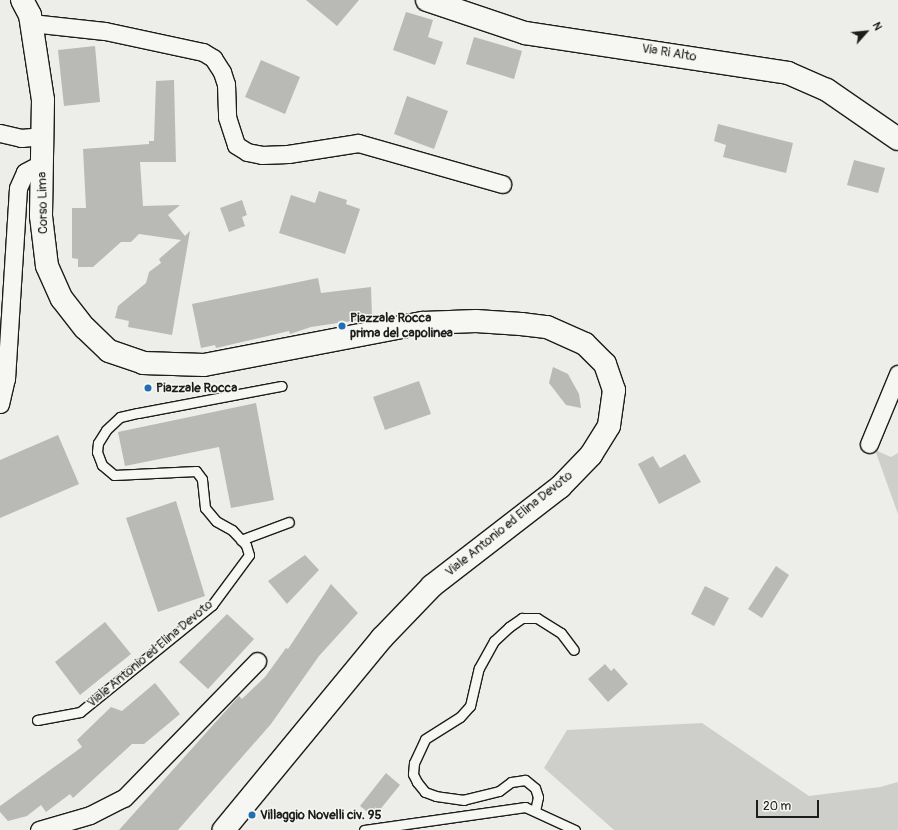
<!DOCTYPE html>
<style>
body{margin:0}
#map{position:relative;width:898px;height:830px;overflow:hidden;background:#edede9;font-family:Pangolin,sans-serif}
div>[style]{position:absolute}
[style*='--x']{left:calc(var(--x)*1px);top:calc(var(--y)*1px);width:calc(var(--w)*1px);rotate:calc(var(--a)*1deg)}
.green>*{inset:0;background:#cececb}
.building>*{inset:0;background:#b9b9b6}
.roads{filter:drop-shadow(1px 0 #1c1c1c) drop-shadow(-1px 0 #1c1c1c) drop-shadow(0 1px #1c1c1c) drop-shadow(0 -1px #1c1c1c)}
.lane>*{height:9px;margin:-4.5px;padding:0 4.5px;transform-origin:4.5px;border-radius:4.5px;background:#f6f6f2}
.street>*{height:17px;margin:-8.5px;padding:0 8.5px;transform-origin:8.5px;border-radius:8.5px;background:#f6f6f2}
.secondary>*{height:22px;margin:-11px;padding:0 11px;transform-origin:11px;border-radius:11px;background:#f6f6f2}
.dots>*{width:11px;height:11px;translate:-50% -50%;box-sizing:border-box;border:2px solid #f6f6f2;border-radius:50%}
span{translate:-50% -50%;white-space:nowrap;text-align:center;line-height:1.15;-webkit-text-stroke:3px #f6f6f2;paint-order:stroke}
.street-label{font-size:13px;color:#1c1c1c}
.poi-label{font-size:13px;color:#1c1c1c;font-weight:700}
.left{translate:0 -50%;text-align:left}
.north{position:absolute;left:846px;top:12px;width:40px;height:40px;-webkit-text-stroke:3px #f6f6f2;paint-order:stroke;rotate:63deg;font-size:11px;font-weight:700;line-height:16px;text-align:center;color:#1c1c1c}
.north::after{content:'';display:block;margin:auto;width:14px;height:18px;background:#1c1c1c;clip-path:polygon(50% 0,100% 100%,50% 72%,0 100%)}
.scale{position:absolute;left:756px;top:800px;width:63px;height:18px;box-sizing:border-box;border:2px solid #1c1c1c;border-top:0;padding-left:5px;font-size:12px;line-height:14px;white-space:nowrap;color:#1c1c1c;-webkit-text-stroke:3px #f6f6f2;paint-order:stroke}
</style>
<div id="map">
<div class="green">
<div style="clip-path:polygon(875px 450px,891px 457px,898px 453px,898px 514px)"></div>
<div style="clip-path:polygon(702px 723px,809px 796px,880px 787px,898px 782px,898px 830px,614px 830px,544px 768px,567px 730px)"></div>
</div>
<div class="building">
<div style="clip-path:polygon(306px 0,359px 0,337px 26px)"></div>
<div style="clip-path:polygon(406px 12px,433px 20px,428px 37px,443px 42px,435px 65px,393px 50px)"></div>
<div style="clip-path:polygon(474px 37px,522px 51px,514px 79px,466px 64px)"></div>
<div style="clip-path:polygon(95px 46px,100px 102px,64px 106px,58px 50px)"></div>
<div style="clip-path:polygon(261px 60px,300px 77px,285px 114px,245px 97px)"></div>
<div style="clip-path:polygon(174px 80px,176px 162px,140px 162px,143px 206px,180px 205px,168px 215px,185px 236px,190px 231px,172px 335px,128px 327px,129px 321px,115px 318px,118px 306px,146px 283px,149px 272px,161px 263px,159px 259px,181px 240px,139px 234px,131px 242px,121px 242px,93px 267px,78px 267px,78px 259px,72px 258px,72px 208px,86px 208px,83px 149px,149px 144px,149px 141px,154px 141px,156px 81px)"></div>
<div style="clip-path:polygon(407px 96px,448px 111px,434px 149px,394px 134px)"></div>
<div style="clip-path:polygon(718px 124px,793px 143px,786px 173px,723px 157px,726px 145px,714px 141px)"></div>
<div style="clip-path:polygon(854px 160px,885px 168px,878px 193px,847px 185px)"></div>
<div style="clip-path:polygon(319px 191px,347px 200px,346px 204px,360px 209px,345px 254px,279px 233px,291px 195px,315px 203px)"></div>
<div style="clip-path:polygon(242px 200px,247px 215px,242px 217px,245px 226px,229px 232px,220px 208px)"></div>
<div style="clip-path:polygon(318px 278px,321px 293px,371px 287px,372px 318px,311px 327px,290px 334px,289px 331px,216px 348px,215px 345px,201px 348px,192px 304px)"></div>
<div style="clip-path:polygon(553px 367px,568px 374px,579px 394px,581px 408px,566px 405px,549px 383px)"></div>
<div style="clip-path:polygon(419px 381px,431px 414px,385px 430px,373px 397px)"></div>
<div style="clip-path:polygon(256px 403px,274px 500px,231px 508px,219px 447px,125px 466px,118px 432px)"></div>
<div style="clip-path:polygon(58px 435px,79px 484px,0 518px,0 460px)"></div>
<div style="clip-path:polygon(685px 454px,701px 482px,659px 504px,638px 464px,653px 456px,660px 468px)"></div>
<div style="clip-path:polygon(176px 501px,205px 596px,158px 612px,126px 518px)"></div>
<div style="clip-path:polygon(305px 555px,319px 570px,287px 604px,268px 581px)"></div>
<div style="clip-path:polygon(776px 566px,789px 575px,762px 618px,748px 609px)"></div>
<div style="clip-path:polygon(331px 584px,358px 613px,319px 656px,271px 724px,178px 830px,119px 830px,239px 696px,242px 699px,265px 677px,286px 648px,288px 649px)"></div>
<div style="clip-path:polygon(705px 586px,729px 598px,714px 626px,691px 614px)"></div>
<div style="clip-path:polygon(227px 614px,254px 639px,208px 689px,179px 662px)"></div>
<div style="clip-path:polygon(105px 622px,131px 654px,80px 695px,55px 662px)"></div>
<div style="clip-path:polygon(605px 664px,611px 671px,614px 668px,628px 684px,608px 702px,588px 679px)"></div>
<div style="clip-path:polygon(155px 683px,180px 714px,144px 744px,132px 744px,73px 798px,70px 794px,46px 812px,41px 805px,27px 816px,8px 821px,0 812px,0 806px,82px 747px,77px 740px,111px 707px,122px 711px)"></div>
<div style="clip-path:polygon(386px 773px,400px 785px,374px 817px,360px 806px)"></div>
</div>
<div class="roads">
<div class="lane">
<div style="--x:241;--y:540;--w:51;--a:-20.6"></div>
<div style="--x:37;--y:720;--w:44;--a:-10.5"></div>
<div style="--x:80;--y:712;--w:170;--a:-39"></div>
<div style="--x:212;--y:605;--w:62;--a:-53.5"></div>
<div style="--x:249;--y:555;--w:10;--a:-107"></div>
<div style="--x:246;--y:545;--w:21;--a:-133"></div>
<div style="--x:232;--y:530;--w:18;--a:-151"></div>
<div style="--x:216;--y:521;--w:17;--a:-130"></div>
<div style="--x:205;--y:508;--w:29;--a:-96"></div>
<div style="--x:202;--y:479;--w:10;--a:-127"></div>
<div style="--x:196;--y:471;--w:82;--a:177.2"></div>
<div style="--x:114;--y:475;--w:16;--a:-140"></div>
<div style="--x:102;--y:465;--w:14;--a:-111"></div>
<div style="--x:97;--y:452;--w:9;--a:-84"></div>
<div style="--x:98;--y:443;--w:15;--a:-58"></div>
<div style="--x:106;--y:430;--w:19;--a:-43"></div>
<div style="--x:120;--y:417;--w:18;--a:-13"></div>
<div style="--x:138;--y:413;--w:146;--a:-10.7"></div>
<div style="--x:535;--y:811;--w:14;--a:-78"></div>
<div style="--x:538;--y:797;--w:9;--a:-108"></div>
<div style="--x:535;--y:788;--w:13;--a:-141"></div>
<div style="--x:525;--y:780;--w:14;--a:172"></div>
<div style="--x:511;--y:782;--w:15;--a:143"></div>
<div style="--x:499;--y:791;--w:36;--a:166"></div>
<div style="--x:464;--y:800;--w:28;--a:-172"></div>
<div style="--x:436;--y:796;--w:12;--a:-160"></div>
<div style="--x:425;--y:792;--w:13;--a:-129"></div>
<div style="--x:417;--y:782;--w:9;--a:-117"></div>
<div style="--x:413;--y:774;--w:11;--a:-85"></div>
<div style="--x:414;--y:763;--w:26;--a:-65"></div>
<div style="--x:425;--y:739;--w:41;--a:-32.2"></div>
<div style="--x:460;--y:717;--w:15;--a:-48"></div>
<div style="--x:470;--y:706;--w:39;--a:-77"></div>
<div style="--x:479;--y:668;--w:31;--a:-61"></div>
<div style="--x:494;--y:641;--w:21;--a:-43"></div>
<div style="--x:509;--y:627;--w:16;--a:-35"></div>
<div style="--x:522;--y:618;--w:15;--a:0"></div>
<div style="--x:537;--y:618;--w:28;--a:32"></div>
<div style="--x:561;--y:633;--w:21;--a:53"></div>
<div style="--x:364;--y:830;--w:163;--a:-8.1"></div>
<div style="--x:525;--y:807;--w:55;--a:24.7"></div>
</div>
<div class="street">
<div style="--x:31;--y:23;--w:74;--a:6.2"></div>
<div style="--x:105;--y:31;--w:100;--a:12.1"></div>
<div style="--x:203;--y:52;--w:12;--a:31"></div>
<div style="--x:213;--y:58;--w:17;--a:57"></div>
<div style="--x:222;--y:72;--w:13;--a:72"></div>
<div style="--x:226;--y:84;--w:33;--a:88"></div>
<div style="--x:227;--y:117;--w:29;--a:72"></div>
<div style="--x:236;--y:145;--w:13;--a:32"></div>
<div style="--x:247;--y:152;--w:15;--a:11"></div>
<div style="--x:262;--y:155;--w:26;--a:-2"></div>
<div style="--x:288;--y:154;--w:71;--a:-8.9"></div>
<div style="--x:358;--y:143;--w:150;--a:15.9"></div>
<div style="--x:0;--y:133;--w:22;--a:13"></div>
<div style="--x:21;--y:138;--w:22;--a:-5"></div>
<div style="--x:0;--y:404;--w:26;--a:-77"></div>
<div style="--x:6;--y:379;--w:191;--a:-86.4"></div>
<div style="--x:18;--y:188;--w:17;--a:-66"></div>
<div style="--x:25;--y:172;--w:20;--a:-27"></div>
<div style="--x:869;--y:444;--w:76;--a:-67.5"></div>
<div style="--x:39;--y:830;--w:53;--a:-16.4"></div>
<div style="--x:90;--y:815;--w:38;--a:-27"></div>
<div style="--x:124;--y:798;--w:191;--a:-45.8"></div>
</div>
<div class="secondary">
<div style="--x:22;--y:0;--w:17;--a:62"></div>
<div style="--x:30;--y:15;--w:86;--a:81.3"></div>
<div style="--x:43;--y:100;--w:116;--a:91"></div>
<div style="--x:41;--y:216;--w:50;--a:83.2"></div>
<div style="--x:47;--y:266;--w:36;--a:66"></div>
<div style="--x:62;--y:299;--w:37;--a:52"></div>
<div style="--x:85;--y:328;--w:33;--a:44"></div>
<div style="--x:109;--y:351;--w:36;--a:19"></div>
<div style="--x:143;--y:363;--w:61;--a:1.9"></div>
<div style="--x:204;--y:365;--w:223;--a:-10.9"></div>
<div style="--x:423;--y:323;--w:53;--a:-2.2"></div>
<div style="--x:476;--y:321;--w:45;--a:3.8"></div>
<div style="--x:521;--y:324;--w:26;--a:7"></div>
<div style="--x:547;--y:327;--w:42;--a:24.1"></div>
<div style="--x:585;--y:344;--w:28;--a:45"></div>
<div style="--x:605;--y:364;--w:28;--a:71"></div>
<div style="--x:614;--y:390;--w:36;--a:98"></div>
<div style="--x:609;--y:426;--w:34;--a:122"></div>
<div style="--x:591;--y:455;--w:45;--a:134.1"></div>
<div style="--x:560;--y:487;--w:162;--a:142.3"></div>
<div style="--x:432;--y:586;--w:72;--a:133.9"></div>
<div style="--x:382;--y:638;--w:249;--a:129.5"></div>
<div style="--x:427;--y:0;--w:103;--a:18.6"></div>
<div style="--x:525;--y:33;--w:266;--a:8.6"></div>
<div style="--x:788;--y:73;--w:43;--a:23.6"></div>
<div style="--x:827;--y:90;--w:86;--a:34.6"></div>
</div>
</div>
<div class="dots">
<div style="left:342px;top:326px;background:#1f6fb2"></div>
<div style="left:148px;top:388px;background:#1f6fb2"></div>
<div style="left:252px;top:815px;background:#1f6fb2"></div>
</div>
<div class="street-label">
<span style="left:669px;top:53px;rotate:9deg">Via Ri Alto</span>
<span style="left:43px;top:203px;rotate:-91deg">Corso Lima</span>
<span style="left:509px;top:524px;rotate:-39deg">Viale Antonio ed Elina Devoto</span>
<span style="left:150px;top:654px;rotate:-40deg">Viale Antonio ed Elina Devoto</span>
</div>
<div class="poi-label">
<span class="left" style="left:350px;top:326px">Piazzale Rocca<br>prima del capolinea</span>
<span class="left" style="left:156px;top:388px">Piazzale Rocca</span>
<span class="left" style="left:260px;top:815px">Villaggio Novelli civ. 95</span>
</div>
<div class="north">N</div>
<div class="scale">20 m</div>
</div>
